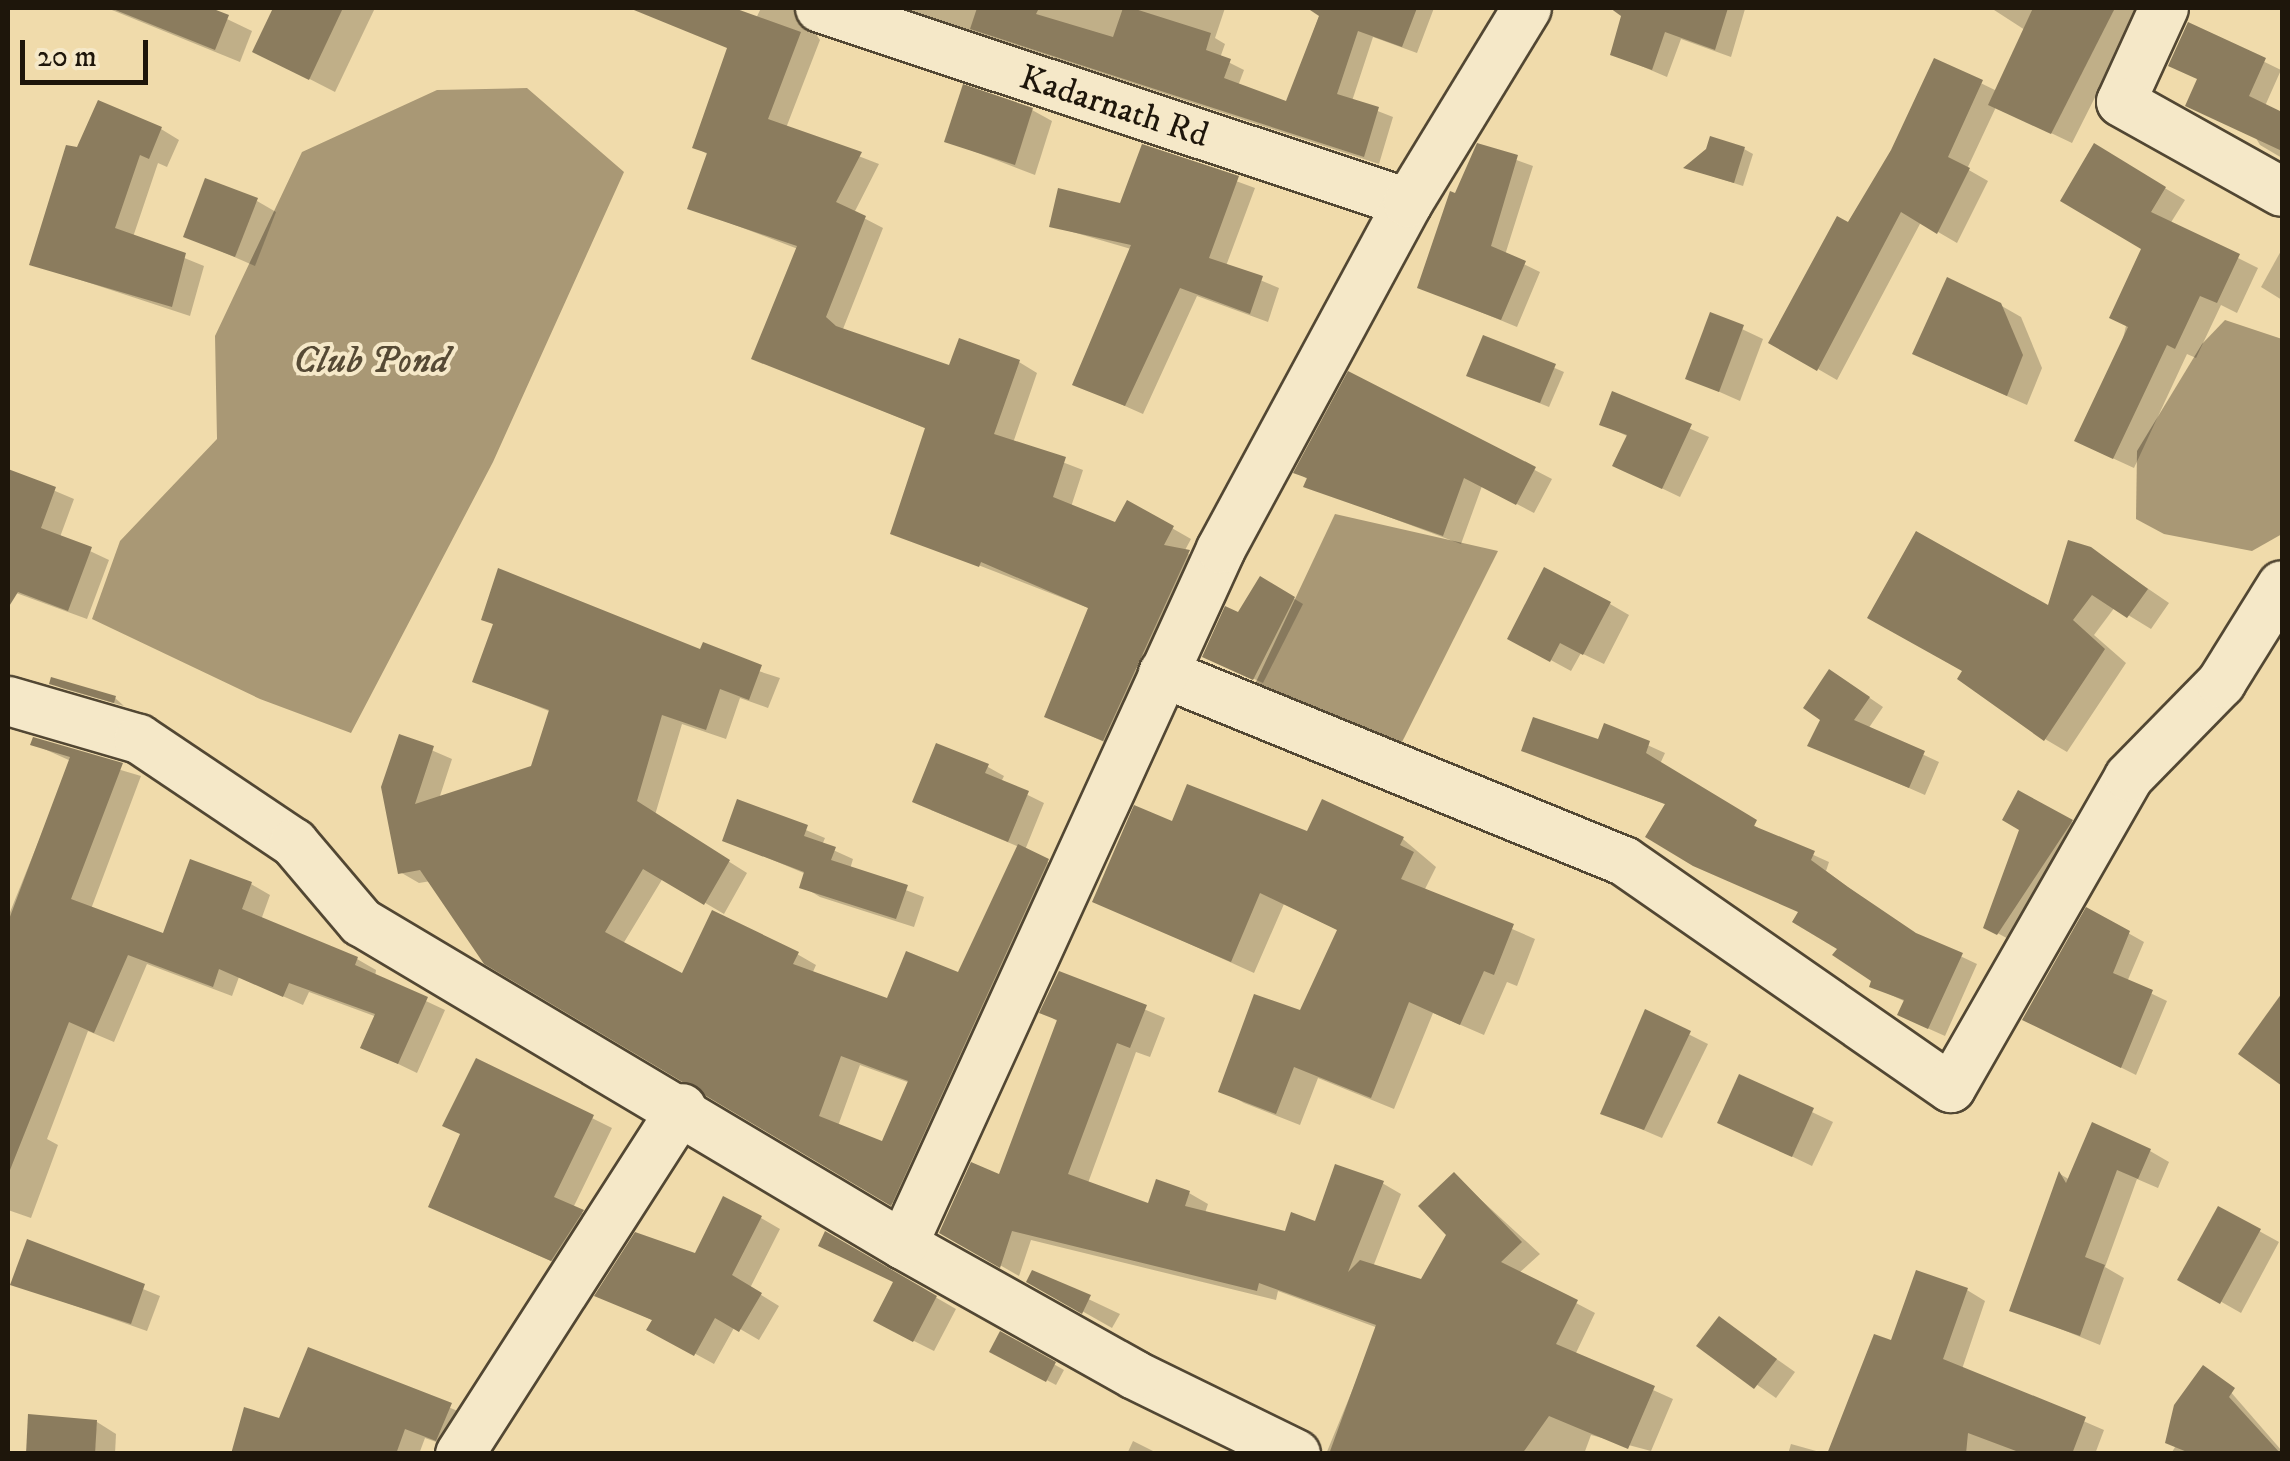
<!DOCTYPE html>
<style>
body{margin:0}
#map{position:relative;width:2290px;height:1461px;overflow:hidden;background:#f0dbab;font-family:"IM FELL DW Pica",serif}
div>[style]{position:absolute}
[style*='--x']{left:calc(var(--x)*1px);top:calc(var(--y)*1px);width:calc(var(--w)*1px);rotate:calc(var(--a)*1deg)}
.water>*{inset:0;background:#a99875}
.shadow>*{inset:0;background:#0003}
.building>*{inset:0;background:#8b7c5e}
.roads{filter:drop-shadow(2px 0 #524733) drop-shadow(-2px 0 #524733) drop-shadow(0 2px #524733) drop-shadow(0 -2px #524733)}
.minor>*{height:48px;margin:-24px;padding:0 24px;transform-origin:24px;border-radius:24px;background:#f5e8c8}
span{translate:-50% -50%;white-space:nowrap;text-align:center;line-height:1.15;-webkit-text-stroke:8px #f5e8c8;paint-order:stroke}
.street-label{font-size:35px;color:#1e160b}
.water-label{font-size:38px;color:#564a35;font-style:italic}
.frame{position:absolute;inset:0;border:10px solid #1e160b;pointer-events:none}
.scale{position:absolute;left:20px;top:40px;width:128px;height:45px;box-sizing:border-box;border:5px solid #1e160b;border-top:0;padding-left:12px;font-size:30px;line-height:35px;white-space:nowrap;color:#1e160b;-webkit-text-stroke:8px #f5e8c8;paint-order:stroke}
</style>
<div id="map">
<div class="water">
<div style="clip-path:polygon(527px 88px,624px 172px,493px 462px,351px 733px,260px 699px,92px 619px,120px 541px,217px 439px,215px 336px,302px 152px,437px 90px)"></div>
<div style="clip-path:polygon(2225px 320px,2282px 339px,2282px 534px,2252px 551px,2164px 534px,2136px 519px,2137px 451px,2202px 344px)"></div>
<div style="clip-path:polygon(1335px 514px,1498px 551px,1398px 750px,1255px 684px)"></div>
</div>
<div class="shadow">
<div style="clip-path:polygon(107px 8px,204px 8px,252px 31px,240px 62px)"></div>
<div style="clip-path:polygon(276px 8px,375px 8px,335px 92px,255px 51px)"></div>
<div style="clip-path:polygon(761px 8px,813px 8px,811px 27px,820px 40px,786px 128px,879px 164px,854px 213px,883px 228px,843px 329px,951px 368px,1019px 362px,1037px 373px,1013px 443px,1083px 470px,1071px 507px,1116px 525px,1128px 503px,1191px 539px,1184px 552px,1207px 563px,1122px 750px,1047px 716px,1091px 609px,893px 532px,927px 429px,755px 358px,798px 249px,690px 208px,709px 155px,695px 147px)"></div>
<div style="clip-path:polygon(902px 8px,1225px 8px,1215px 38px,1225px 44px,1220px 58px,1244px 70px,1238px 86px,1287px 104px,1322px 8px,1434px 8px,1417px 53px,1373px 37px,1352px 101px,1393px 117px,1379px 164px)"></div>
<div style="clip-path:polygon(1612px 8px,1742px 8px,1745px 9px,1731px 57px,1681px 39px,1667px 77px,1613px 54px,1624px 15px)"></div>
<div style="clip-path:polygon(1991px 8px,2140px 8px,2072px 143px,1996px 107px,1967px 169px,1988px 181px,1957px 243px,1921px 222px,1837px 380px,1771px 342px,1894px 151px,1935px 61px,1997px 91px,2025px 30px)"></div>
<div style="clip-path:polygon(2189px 25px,2281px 70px,2265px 106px,2282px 114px,2282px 158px,2260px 145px)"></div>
<div style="clip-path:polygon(1032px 110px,1052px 121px,1035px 175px,947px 141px)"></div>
<div style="clip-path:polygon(161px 129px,179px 140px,167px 167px,158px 163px,133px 237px,204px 266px,190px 316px,32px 264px,79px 150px)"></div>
<div style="clip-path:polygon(1478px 146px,1533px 166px,1505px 255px,1540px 272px,1517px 327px,1420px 287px)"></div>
<div style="clip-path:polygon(1143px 147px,1255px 188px,1226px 266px,1279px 288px,1268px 322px,1197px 296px,1143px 414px,1075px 384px,1131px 249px,1052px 226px,1121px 206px)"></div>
<div style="clip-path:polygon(2095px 147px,2185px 200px,2170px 224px,2258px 268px,2237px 313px,2221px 305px,2196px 358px,2187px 354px,2134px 468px,2097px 451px,2144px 248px)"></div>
<div style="clip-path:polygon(1744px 149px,1753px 154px,1743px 186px,1687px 168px)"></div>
<div style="clip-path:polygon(257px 201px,276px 212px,255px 266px,186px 236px)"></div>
<div style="clip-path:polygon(2282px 249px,2282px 300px,2261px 287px)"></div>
<div style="clip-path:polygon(2000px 305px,2021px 317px,2042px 368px,2027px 405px,1935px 364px)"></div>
<div style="clip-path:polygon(1712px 315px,1763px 339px,1740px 401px,1688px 378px)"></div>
<div style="clip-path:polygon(1484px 338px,1564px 372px,1549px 407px,1469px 375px)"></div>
<div style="clip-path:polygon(1350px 374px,1552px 479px,1534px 513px,1482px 486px,1461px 544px,1306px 486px,1309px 480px,1296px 472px)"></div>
<div style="clip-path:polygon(1613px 395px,1709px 437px,1680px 497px,1634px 475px,1629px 437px,1602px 424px)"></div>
<div style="clip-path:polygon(22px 477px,74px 499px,60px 537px,109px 560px,87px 619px,8px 590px,8px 515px)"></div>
<div style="clip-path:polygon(2090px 549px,2169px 603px,2151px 629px,2115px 607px,2094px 635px,2126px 663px,2067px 752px,2045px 739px,2049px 609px)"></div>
<div style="clip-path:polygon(1261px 579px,1303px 604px,1263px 683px,1214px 661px)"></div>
<div style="clip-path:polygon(1610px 604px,1629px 615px,1604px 664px,1581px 653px,1571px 671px,1510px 638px)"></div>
<div style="clip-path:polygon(evenodd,484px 619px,702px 653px,780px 678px,768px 708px,740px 698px,726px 739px,682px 724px,655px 815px,747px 873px,724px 914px,663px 878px,623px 944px,684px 977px,797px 954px,816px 965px,812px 974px,888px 1001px,960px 975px,1019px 847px,931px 810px,938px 746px,988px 767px,1004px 776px,1001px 782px,1044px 803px,1025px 850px,1067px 872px,911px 1214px,486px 962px,431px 881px,419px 883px,400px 872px,401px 737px,452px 759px,439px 799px,533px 768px,551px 712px,475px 681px,495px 625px,484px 619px,860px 1065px,910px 1083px,883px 1144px,838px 1126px,860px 1065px)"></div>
<div style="clip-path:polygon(1845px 681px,1883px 707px,1868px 729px,1939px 762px,1925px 795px,1810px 745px)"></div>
<div style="clip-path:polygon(52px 683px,115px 698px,124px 706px,61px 688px)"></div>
<div style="clip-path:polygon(1605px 726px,1665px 753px,1660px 764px,1769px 835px,1829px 862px,1826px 871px,1864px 899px,1922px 938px,1977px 964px,1945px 1036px,1916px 1023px,1906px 1002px,1872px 986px,1874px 980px,1800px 913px,1667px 805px,1524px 750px,1599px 742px)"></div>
<div style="clip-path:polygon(33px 744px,141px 776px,91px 909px,165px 936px,251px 884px,270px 895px,261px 920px,357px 959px,376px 970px,375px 977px,445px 1010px,417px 1073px,363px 1047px,377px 1017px,309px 992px,303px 1005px,239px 977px,232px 996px,147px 964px,114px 1042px,88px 1031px,47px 1139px,58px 1145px,31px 1218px,8px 1210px,13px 1075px,8px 1073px,8px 917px,71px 761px)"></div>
<div style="clip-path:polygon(2019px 793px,2089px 832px,2016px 943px,1986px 927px,2022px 829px)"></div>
<div style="clip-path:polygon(739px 802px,825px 838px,822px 845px,853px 859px,850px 869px,924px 897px,914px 927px,820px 897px,802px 886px,806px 874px,725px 840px)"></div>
<div style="clip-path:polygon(1174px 824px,1403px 839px,1436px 867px,1424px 891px,1535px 939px,1517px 986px,1507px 982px,1484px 1035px,1433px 1013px,1394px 1109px,1318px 1078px,1300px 1125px,1244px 1103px,1221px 1090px,1301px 1013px,1340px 931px,1284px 904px,1254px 973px,1095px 901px)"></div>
<div style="clip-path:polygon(2087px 910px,2144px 942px,2127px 982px,2167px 1001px,2136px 1075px,2040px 1027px)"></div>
<div style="clip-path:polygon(1060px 974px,1165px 1018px,1150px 1057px,1136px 1052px,1088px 1183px,1150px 1206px,1189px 1193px,1208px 1204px,1205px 1213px,1286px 1234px,1317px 1224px,1382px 1183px,1401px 1194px,1373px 1267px,1422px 1282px,1449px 1234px,1454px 1175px,1540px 1254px,1519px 1273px,1595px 1313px,1575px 1355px,1673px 1399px,1651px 1451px,1591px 1435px,1584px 1454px,1326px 1454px,1378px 1328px,1278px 1291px,1276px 1300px,1031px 1240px,1019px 1276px,942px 1232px,1000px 1177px,1059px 1022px,1042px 1012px)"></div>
<div style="clip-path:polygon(1646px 1013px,1708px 1044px,1662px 1138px,1603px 1113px)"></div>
<div style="clip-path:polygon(477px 1061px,612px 1128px,573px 1208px,601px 1223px,571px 1270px,450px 1216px)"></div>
<div style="clip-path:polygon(1740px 1078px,1833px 1122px,1812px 1166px,1720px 1122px)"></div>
<div style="clip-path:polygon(2150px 1151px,2169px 1162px,2158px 1188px,2137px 1179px,2105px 1267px,2124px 1278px,2100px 1345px,2012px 1309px,2060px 1174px,2070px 1180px)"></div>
<div style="clip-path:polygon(2219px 1209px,2279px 1242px,2241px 1313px,2181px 1279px)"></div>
<div style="clip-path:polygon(761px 1218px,780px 1229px,750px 1288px,779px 1306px,759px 1340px,735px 1326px,714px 1364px,650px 1329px,654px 1321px,598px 1295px,696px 1256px)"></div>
<div style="clip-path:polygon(826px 1234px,956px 1309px,934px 1351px,896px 1332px,896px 1282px)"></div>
<div style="clip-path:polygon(28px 1242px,160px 1296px,147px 1331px,13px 1284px)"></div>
<div style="clip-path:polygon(1033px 1273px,1120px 1314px,1112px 1328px,1029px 1281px)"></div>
<div style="clip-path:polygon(1967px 1290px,1985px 1301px,1962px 1369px,2104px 1430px,2095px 1454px,1851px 1454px,1892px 1343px)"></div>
<div style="clip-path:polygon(1720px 1319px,1795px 1372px,1776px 1398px,1700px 1345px)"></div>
<div style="clip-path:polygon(1001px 1334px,1064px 1370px,1056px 1385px,992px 1351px)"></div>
<div style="clip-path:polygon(309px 1350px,470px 1416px,456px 1449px,425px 1438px,419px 1454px,233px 1454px,281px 1421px)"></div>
<div style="clip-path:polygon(2216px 1375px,2282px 1451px,2282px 1454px,2171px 1454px)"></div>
<div style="clip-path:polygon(97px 1422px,116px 1434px,115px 1454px,28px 1454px)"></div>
<div style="clip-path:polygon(1133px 1441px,1159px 1454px,1127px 1454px)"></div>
<div style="clip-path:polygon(1791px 1444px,1827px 1454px,1788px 1454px)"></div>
</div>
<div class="building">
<div style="clip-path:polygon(211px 8px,229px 15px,215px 50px,113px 9px)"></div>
<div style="clip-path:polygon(273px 8px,343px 8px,309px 80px,252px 52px)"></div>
<div style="clip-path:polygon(629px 8px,734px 8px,801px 32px,768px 119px,862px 152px,836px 202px,866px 216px,826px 317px,836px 326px,949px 365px,959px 338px,1020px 360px,994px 434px,1066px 457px,1053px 497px,1115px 522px,1127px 500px,1174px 526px,1164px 545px,1190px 550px,1103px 741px,1044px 717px,1088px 608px,981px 562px,979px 567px,890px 534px,925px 428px,751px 359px,797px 246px,687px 209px,707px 153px,692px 148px,727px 48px)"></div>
<div style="clip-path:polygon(977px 8px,1039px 8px,1036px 14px,1113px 37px,1123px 8px,1132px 8px,1211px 33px,1206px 50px,1231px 59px,1224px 78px,1286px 101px,1319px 16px,1307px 8px,1417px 8px,1402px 47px,1358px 31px,1337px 94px,1379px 107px,1364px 157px,970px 29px)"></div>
<div style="clip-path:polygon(1610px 8px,1728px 8px,1715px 50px,1665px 32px,1652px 70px,1610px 55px,1621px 16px)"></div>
<div style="clip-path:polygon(2033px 8px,2115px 8px,2051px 134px,1988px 105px)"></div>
<div style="clip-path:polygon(2188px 22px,2266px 58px,2249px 96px,2282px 112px,2282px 151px,2185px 106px,2197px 79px,2168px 66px)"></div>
<div style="clip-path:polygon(1934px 58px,1983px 80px,1948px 157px,1970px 168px,1937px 234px,1901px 212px,1817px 371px,1768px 343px,1837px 216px,1848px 222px,1891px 150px)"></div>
<div style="clip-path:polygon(963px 84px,1033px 108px,1015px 165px,944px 142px)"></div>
<div style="clip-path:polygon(98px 100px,162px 127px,149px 159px,140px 155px,115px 228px,186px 253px,172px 307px,29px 265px,66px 145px,77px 147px)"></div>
<div style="clip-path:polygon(1710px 136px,1745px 147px,1734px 183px,1683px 168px,1706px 149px)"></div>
<div style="clip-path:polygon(1477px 143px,1518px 155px,1491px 246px,1526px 261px,1501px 320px,1417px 288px,1450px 191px,1455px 193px)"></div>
<div style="clip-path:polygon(2094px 143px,2166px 187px,2151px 212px,2240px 254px,2217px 303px,2200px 296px,2175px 349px,2167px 345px,2113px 459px,2074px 441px,2128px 327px,2109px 318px,2141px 249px,2060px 201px)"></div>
<div style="clip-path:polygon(1142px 144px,1239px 176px,1209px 258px,1263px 276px,1250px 314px,1180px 288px,1125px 406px,1072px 385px,1131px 245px,1049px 227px,1058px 188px,1120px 203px)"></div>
<div style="clip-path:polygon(205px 178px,258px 198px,235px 257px,183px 237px)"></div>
<div style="clip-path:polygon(1947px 277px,2001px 303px,2023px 355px,2007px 396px,1912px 354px)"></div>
<div style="clip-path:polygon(1710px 312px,1744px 325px,1719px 392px,1685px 379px)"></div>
<div style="clip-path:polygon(1483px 335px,1556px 364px,1540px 403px,1466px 376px)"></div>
<div style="clip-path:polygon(1348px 371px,1536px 467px,1516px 505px,1464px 478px,1443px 536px,1303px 487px,1307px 478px,1293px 473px)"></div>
<div style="clip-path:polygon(1612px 391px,1692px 424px,1662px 489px,1612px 466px,1627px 435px,1599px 425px)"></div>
<div style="clip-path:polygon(8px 469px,56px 487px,41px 528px,92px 547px,68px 611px,18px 592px,8px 608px)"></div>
<div style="clip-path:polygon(1916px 531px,2048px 605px,2068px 540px,2091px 547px,2148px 589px,2127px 618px,2092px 595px,2073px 620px,2105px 649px,2044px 741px,1957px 679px,1962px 671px,1867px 618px)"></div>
<div style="clip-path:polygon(1544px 567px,1611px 602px,1583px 655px,1560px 643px,1550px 662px,1507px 639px)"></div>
<div style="clip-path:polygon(evenodd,498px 568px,700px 649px,703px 642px,762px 665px,749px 700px,720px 689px,706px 730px,662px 715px,637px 801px,730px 860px,704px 905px,643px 869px,605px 932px,682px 973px,712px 910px,799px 952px,793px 964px,887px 998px,906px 951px,958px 972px,1018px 844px,1049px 859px,891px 1206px,484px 964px,420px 870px,398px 874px,381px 787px,399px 734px,434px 746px,415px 804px,531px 766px,549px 710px,472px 682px,493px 624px,481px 620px,498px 568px,841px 1056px,908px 1081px,882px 1141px,819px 1116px,841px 1056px)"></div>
<div style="clip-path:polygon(1260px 576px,1295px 597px,1253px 680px,1202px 657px,1225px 606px,1238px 612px)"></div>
<div style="clip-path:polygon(1829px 669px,1870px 697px,1854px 720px,1925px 751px,1909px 788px,1807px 746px,1820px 720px,1803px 708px)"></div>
<div style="clip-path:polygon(51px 677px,116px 696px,114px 703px,49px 684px)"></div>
<div style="clip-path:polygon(1533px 717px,1598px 739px,1604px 723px,1650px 741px,1646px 753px,1757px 820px,1754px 826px,1815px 851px,1811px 860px,1848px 887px,1916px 933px,1963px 953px,1928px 1029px,1897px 1015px,1904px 1000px,1869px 987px,1871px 981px,1832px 955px,1837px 949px,1792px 922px,1798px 912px,1693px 866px,1645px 837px,1665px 804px,1521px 751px)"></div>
<div style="clip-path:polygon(33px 737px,123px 763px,71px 899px,163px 933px,190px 859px,252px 882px,242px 909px,358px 957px,355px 965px,428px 997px,398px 1064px,360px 1048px,375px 1014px,289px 983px,283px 997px,219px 969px,213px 987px,128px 955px,94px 1033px,69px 1022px,8px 1175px,8px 922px,70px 757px,30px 745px)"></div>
<div style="clip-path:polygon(936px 743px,989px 764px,985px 773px,1029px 791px,1008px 842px,912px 802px)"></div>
<div style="clip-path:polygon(1187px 784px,1307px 831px,1322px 799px,1404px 837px,1400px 845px,1414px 852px,1401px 879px,1514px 924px,1494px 975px,1484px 971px,1460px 1025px,1409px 1002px,1371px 1098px,1294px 1067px,1276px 1114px,1218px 1092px,1254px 994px,1300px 1010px,1337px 930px,1260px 893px,1231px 962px,1092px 902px,1134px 805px,1172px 821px)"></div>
<div style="clip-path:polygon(2018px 790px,2073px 820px,1997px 935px,1983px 928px,2019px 830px,2002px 820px)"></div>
<div style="clip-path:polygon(737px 799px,808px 825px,804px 836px,836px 847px,831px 860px,908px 885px,896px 919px,799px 888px,804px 872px,722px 841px)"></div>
<div style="clip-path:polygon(2086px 907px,2130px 931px,2113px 973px,2153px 990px,2121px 1068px,2022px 1020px)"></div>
<div style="clip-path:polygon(1059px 971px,1147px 1005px,1130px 1048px,1117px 1043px,1068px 1174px,1148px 1203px,1156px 1179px,1190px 1191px,1185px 1206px,1285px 1231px,1291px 1212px,1315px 1221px,1335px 1164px,1384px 1181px,1348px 1272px,1360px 1260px,1421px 1279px,1446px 1235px,1418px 1206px,1454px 1172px,1522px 1242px,1501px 1262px,1578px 1300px,1556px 1344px,1655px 1386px,1628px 1449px,1549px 1416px,1522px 1454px,1329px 1454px,1376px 1325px,1259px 1283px,1257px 1291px,1012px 1231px,1000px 1268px,939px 1233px,971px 1162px,999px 1174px,1057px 1020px,1039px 1013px)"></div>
<div style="clip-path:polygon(2282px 993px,2282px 1086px,2238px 1054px)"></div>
<div style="clip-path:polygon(1645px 1009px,1691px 1031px,1644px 1130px,1600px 1114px)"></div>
<div style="clip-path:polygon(476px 1058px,594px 1115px,554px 1197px,584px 1210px,551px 1261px,428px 1207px,460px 1134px,442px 1126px)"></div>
<div style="clip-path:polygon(1739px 1074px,1814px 1108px,1792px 1157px,1717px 1123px)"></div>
<div style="clip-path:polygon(2092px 1122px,2151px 1149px,2138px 1179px,2117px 1170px,2085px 1257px,2105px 1265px,2080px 1336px,2009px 1311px,2059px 1171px,2066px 1183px)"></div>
<div style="clip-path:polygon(723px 1196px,762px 1216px,732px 1275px,762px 1293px,739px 1332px,715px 1318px,694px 1356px,646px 1330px,652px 1320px,594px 1296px,635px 1232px,695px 1253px)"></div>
<div style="clip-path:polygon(2218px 1206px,2261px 1229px,2220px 1304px,2177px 1280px)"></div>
<div style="clip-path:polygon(825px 1231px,937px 1296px,913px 1342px,873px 1321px,893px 1282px,818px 1246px)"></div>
<div style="clip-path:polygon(27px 1239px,145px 1284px,131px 1324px,10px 1285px)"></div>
<div style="clip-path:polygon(1032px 1270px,1091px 1295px,1082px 1314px,1026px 1282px)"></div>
<div style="clip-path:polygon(1916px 1270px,1968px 1288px,1943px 1359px,2086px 1417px,2072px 1454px,2024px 1454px,1968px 1433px,1966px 1454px,1827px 1454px,1874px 1334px,1891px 1340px)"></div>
<div style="clip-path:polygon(1719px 1316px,1777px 1359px,1754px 1389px,1696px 1346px)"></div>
<div style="clip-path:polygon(1000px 1331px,1056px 1362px,1046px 1382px,989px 1352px)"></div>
<div style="clip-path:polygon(308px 1347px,452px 1403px,436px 1441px,405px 1429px,396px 1454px,231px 1454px,244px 1407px,279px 1418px)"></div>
<div style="clip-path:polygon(2203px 1365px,2235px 1388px,2229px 1397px,2281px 1454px,2192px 1454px,2165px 1443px,2174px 1405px)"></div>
<div style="clip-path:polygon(28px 1414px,97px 1420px,95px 1454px,26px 1454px)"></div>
</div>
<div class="roads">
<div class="minor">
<div style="--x:820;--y:8;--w:619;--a:18.35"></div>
<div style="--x:2164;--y:8;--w:103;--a:114.6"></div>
<div style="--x:2121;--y:102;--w:184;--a:29.2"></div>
<div style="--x:1163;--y:673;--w:498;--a:22.2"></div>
<div style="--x:1624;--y:861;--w:398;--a:34.8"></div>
<div style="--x:1951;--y:1088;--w:358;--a:-60.2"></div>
<div style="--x:2129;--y:777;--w:132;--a:-45.6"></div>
<div style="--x:2221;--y:683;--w:115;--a:-58.1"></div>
<div style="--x:8;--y:701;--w:136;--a:16.2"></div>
<div style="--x:139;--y:739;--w:187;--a:33.9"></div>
<div style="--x:294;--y:843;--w:104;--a:49.7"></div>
<div style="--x:361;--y:922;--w:631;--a:30.79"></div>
<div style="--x:460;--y:1454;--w:411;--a:-57.3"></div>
<div style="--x:1296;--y:1454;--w:179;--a:-153.9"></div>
<div style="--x:1135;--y:1375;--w:266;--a:-150.7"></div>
<div style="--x:903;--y:1245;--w:765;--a:-65.44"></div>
<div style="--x:1221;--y:549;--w:393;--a:-61.6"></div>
<div style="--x:1408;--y:203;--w:228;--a:-58.6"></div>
</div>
</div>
<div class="street-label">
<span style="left:1114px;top:107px;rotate:18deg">Kadarnath Rd</span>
</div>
<div class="water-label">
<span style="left:371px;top:362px">Club Pond</span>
</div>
<div class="frame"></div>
<div class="scale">20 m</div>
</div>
